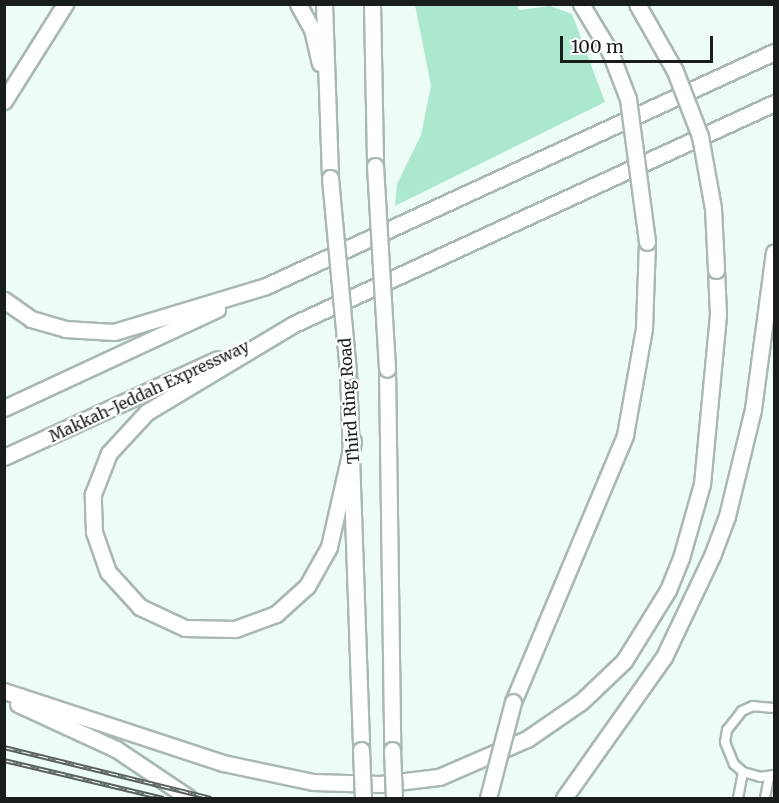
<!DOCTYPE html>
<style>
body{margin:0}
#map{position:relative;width:779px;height:803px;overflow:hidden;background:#eefcf6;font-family:Merriweather,serif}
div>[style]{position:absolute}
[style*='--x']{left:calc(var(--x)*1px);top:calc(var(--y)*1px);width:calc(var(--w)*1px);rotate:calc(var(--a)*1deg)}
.green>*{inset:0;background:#abe8ce}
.roads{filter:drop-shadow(2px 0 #aab8b2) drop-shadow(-2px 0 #aab8b2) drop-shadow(0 2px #aab8b2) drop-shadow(0 -2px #aab8b2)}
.minor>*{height:8px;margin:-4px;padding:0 4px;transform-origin:4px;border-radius:4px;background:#fff}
.motorway>*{height:15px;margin:-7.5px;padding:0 7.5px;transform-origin:7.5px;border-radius:7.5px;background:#fff}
.rail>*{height:5px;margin-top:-2.5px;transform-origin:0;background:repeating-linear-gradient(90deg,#fff 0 9px,#5a625e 0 18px);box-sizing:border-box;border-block:2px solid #5a625e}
.bridges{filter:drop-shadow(2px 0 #aab8b2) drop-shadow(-2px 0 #aab8b2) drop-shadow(0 2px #aab8b2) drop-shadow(0 -2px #aab8b2)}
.motorway-bridge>*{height:15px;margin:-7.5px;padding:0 7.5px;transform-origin:7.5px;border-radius:7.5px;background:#fff}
span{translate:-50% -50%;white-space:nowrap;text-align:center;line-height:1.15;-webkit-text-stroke:4.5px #fff;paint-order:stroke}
.street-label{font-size:16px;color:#191e1b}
.frame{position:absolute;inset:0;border:6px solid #191e1b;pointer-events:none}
.scale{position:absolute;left:560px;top:36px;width:153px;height:27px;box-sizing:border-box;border:3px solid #191e1b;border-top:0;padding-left:8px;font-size:18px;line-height:21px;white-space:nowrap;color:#191e1b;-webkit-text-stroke:4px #fff;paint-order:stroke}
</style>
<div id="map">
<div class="green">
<div style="clip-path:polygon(415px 5px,517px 5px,519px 10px,550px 6px,572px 14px,605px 102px,395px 206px,397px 184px,421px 135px,431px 86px)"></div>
</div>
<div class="roads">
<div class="minor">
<div style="--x:774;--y:708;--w:21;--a:-175"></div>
<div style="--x:753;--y:706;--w:12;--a:156"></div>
<div style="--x:742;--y:711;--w:24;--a:128"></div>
<div style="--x:727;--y:730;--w:12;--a:99"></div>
<div style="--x:725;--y:742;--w:24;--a:68"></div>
<div style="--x:734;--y:764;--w:12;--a:42"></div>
<div style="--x:743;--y:772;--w:18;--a:16"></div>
<div style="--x:760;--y:777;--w:14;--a:-8"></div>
<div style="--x:738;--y:798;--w:26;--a:-79"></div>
<div style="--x:765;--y:798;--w:21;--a:-79"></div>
</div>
<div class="motorway">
<div style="--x:298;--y:4;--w:29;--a:61"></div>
<div style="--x:312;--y:29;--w:35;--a:77"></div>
<div style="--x:324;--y:4;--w:174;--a:88"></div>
<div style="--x:372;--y:4;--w:162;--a:88.9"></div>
<div style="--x:4;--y:101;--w:115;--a:-57.8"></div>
<div style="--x:4;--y:300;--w:33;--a:35"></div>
<div style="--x:31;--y:319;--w:35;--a:16"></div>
<div style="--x:65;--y:329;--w:49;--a:3.5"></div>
<div style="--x:114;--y:332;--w:159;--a:-16.8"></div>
<div style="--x:266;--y:286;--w:559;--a:-24.73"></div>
<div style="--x:387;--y:369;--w:381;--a:89.2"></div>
<div style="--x:348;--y:371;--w:379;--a:88"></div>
<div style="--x:4;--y:408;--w:235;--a:-24.9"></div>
<div style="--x:353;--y:441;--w:109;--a:102.8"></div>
<div style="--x:329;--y:547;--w:45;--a:119.4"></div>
<div style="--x:307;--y:586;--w:42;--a:137.9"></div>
<div style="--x:276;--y:614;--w:44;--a:159.9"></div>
<div style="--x:235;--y:629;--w:50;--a:-178.9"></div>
<div style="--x:185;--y:628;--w:50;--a:-155"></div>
<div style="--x:140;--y:607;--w:47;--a:-132.4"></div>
<div style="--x:108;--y:572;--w:42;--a:-109.3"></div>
<div style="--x:94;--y:532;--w:38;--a:-92"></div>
<div style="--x:93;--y:494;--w:44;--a:-68.7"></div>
<div style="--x:109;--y:453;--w:56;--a:-47.2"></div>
<div style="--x:147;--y:412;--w:171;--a:-30.9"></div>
<div style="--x:294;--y:324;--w:528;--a:-24.72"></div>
<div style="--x:4;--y:457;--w:235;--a:-24.6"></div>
<div style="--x:4;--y:691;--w:231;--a:18.2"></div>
<div style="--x:223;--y:763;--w:92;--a:11.9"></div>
<div style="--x:313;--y:782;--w:67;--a:1.7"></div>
<div style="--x:380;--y:784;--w:59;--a:-6.8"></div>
<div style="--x:439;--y:777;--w:96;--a:-23.4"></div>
<div style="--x:527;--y:739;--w:67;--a:-34.6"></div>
<div style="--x:582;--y:701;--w:58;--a:-43.6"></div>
<div style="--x:624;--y:661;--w:84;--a:-58.2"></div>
<div style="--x:668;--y:590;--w:35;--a:-68"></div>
<div style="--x:681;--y:558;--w:77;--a:-74.2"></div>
<div style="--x:702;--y:484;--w:171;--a:-84.6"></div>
<div style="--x:718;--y:314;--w:44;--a:-92.6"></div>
<div style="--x:513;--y:702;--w:290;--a:-67.2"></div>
<div style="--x:625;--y:435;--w:109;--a:-79.9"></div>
<div style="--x:644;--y:328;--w:86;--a:-88"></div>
<div style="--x:18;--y:704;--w:108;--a:24.7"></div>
<div style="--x:116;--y:749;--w:88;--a:33.9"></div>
<div style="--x:564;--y:798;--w:173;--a:-54.7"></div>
<div style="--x:664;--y:657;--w:112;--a:-64.6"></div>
<div style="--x:712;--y:556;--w:43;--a:-69.4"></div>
<div style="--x:727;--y:516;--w:110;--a:-76.3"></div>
<div style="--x:753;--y:409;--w:158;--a:-82.4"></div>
</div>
</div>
<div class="rail">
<div style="--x:4;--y:747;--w:213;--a:13.8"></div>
<div style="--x:4;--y:760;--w:164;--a:13.4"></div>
</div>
<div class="bridges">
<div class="motorway-bridge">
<div style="--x:581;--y:4;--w:56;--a:58.9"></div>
<div style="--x:610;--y:52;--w:50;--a:69"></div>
<div style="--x:628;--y:99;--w:144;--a:82.4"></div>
<div style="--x:637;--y:4;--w:77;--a:60.4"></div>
<div style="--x:675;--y:71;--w:70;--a:69"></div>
<div style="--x:700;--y:136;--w:73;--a:79.8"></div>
<div style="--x:713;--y:208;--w:62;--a:87.2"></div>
<div style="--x:375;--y:166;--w:203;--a:86.6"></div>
<div style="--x:330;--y:178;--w:194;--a:84.7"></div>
<div style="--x:361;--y:750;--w:48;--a:87.6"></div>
<div style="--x:392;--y:750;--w:48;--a:87.6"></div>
<div style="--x:488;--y:798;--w:99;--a:-75.4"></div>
</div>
</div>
<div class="street-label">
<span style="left:149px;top:391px;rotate:-25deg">Makkah-Jeddah Expressway</span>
<span style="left:349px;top:401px;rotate:-94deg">Third Ring Road</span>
</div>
<div class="frame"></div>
<div class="scale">100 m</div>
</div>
